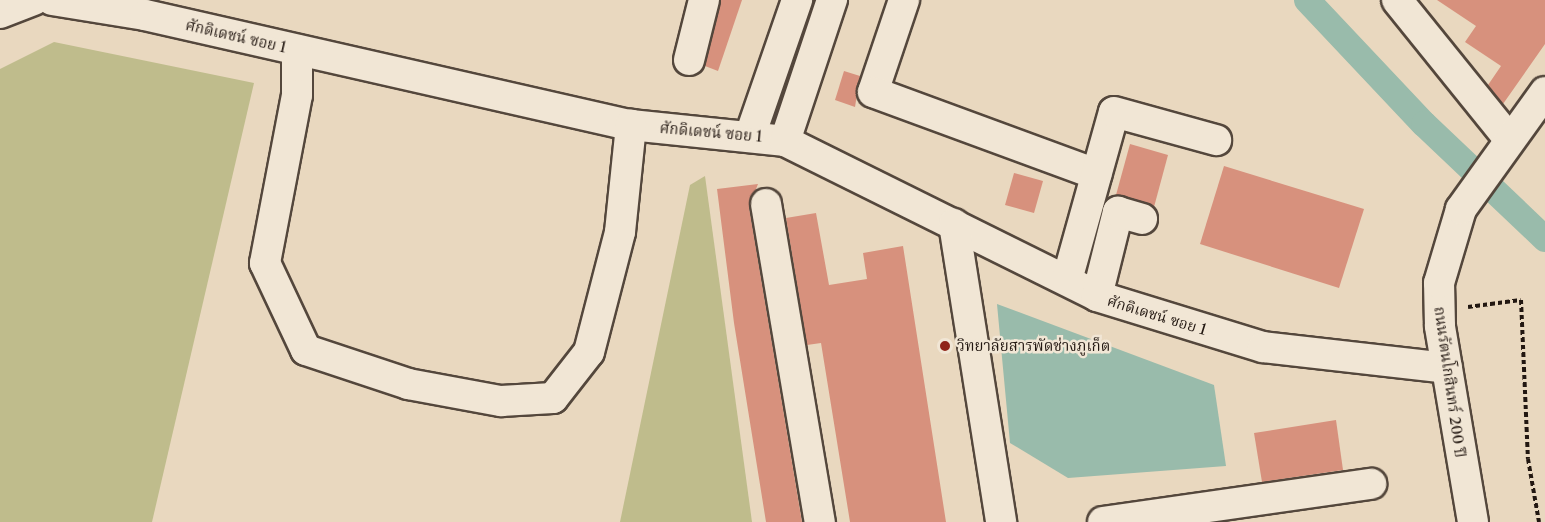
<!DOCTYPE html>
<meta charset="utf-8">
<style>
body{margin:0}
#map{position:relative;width:1545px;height:522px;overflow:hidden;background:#e9d8bf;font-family:"Libre Caslon Text","Noto Serif Thai",serif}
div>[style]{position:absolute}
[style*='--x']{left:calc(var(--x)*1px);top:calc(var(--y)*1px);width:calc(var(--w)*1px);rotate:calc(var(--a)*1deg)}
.green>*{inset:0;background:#bfbc8c}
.water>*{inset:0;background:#99bbab}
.canal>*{height:26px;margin:-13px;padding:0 13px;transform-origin:13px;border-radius:13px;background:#99bbab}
.building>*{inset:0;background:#d7917d}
.path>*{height:4px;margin-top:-2px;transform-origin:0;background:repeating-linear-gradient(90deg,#221711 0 4.5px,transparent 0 7.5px)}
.roads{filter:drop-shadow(2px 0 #54473c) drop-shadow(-2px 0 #54473c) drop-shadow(0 2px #54473c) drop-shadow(0 -2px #54473c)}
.minor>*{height:30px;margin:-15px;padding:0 15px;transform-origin:15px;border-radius:15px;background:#f1e6d5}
.dots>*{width:16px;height:16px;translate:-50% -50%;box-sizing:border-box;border:3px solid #f1e6d5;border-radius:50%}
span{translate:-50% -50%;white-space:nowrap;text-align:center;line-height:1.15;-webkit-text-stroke:5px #f1e6d5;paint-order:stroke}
.street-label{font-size:15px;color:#221711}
.poi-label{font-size:15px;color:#221711}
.left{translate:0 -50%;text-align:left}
</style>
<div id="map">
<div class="green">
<div style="clip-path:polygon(54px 42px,254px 83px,152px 522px,0 522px,0 69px)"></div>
<div style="clip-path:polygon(705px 176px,752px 522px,620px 522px,690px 185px)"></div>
</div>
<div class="water">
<div style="clip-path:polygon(997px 304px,1214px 385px,1226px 466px,1068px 478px,1010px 443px)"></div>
</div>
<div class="canal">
<div style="--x:1307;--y:0;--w:170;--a:46.7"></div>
<div style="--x:1424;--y:124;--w:167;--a:43.5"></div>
</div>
<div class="building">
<div style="clip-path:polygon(721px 0,742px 0,718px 71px,705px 66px)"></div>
<div style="clip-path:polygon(1437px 0,1545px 0,1545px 44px,1503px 104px,1488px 85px,1501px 66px,1465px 42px,1476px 26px)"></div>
<div style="clip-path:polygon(844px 71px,860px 76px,855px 107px,835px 100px)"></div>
<div style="clip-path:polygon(1130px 144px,1168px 155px,1154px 207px,1116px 195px)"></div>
<div style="clip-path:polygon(1224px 166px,1364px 209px,1339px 288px,1200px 244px)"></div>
<div style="clip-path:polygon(1014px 173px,1043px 181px,1034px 213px,1005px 205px)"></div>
<div style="clip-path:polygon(758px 184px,749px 207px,802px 522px,766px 522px,734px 323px,717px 189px)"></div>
<div style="clip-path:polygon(816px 213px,829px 285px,867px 279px,863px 253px,903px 246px,946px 522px,850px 522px,821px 343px,807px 345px,786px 218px)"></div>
<div style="clip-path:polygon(1336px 420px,1343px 470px,1262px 482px,1254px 433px)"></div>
</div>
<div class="path">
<div style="--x:1468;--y:307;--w:53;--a:-7.5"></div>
<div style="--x:1521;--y:300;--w:159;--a:87.5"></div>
<div style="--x:1528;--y:459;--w:64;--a:80.1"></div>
</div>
<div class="roads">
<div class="minor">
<div style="--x:52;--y:0;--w:94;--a:9.2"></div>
<div style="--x:145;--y:15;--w:498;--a:12.8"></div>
<div style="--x:631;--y:125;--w:155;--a:5.9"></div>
<div style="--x:785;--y:141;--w:348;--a:26.4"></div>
<div style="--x:1097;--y:296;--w:174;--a:17.1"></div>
<div style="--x:1263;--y:347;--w:185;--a:6.5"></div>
<div style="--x:904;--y:0;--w:97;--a:108.6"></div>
<div style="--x:873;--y:92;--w:238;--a:20.2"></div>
<div style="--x:1397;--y:0;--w:179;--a:51.1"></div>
<div style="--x:0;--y:13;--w:36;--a:-21"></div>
<div style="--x:297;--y:50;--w:45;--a:90"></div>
<div style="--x:297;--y:95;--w:171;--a:100.8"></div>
<div style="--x:265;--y:263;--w:96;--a:64.8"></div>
<div style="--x:306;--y:350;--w:108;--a:18.4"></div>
<div style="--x:408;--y:384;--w:95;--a:10.4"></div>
<div style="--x:501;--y:401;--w:52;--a:-3.3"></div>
<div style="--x:553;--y:398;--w:58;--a:-52"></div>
<div style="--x:589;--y:352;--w:124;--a:-75.5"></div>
<div style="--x:620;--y:232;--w:108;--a:-84.1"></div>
<div style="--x:689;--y:60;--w:62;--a:-76"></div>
<div style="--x:751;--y:133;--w:141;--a:-70.9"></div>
<div style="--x:785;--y:141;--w:149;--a:-71.6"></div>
<div style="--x:766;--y:204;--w:323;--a:80.4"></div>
<div style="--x:954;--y:224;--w:302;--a:81"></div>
<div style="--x:1067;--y:280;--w:174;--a:-74.4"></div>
<div style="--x:1114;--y:112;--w:106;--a:15.4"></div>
<div style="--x:1097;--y:296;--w:87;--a:-76"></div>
<div style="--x:1118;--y:212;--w:25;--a:16"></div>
<div style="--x:1103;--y:522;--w:271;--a:-8.1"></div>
<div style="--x:1473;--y:522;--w:199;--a:-99.6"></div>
<div style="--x:1440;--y:326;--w:43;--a:-91.3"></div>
<div style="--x:1439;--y:283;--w:77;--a:-73.4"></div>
<div style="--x:1461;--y:209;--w:144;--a:-54.3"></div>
</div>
</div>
<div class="dots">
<div style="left:945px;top:346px;background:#8f2418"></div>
</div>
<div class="street-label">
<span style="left:236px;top:36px;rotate:13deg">ศักดิเดชน์ ซอย 1</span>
<span style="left:711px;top:132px;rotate:5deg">ศักดิเดชน์ ซอย 1</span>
<span style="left:1157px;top:315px;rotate:17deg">ศักดิเดชน์ ซอย 1</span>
<span style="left:1450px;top:382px;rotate:82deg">ถนนรัตนโกสินทร์ 200 ปี</span>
</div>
<div class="poi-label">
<span class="left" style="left:957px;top:346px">วิทยาลัยสารพัดช่างภูเก็ต</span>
</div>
</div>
